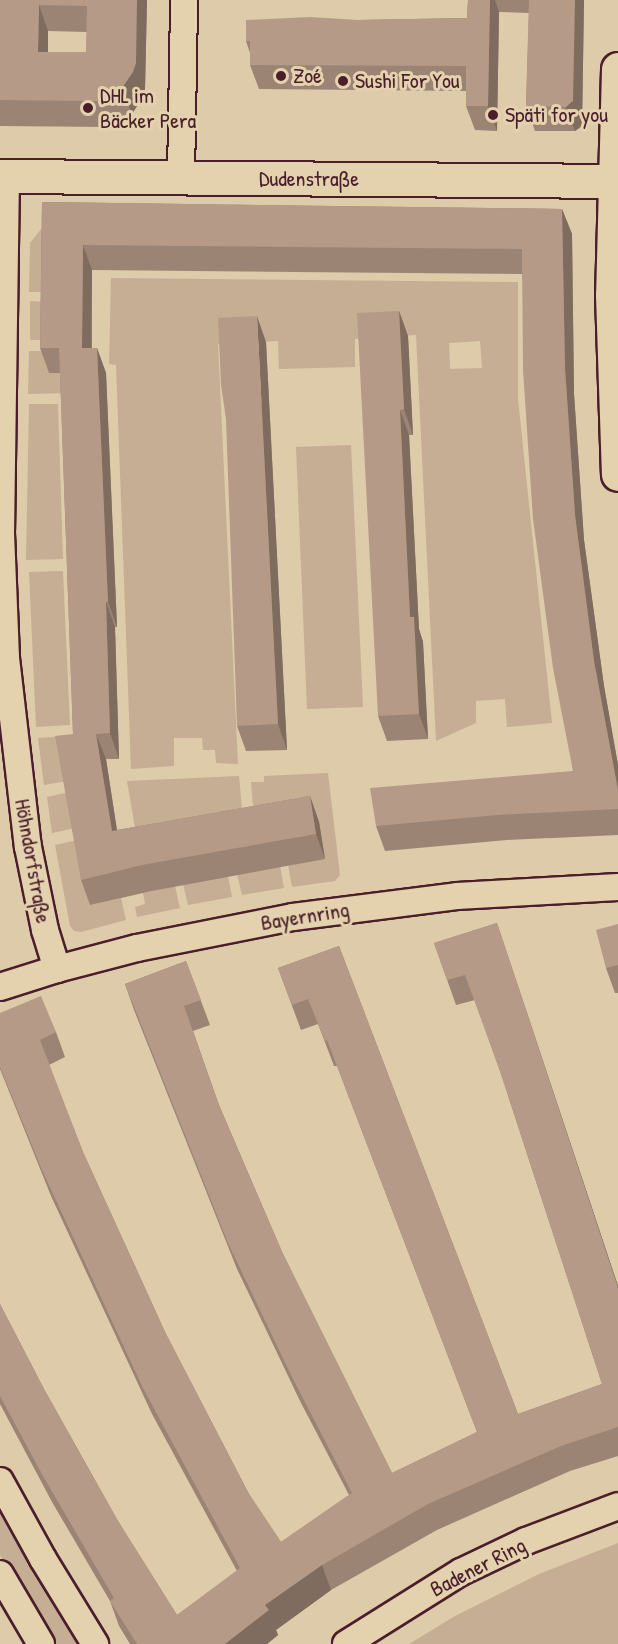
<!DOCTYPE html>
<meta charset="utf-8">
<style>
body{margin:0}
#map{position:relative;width:618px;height:1644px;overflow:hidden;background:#decbaa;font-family:"Patrick Hand",sans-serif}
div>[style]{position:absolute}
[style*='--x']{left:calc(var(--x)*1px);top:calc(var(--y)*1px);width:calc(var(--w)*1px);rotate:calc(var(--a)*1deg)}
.green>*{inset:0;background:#c5ae94}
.roads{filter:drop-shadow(2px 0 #4a1f2b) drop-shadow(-2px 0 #4a1f2b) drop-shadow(0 2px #4a1f2b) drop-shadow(0 -2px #4a1f2b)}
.minor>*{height:26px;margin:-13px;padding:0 13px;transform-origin:13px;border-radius:13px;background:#e4d2af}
.secondary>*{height:33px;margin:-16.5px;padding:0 16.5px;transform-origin:16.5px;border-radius:16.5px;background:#e4d2af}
.wall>*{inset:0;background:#9c8474}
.shaded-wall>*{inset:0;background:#7f6c5e}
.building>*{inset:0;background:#b59a87}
.dots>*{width:16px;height:16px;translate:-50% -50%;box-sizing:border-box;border:3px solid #e4d2af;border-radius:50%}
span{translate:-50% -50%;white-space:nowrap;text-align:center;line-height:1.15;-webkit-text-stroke:6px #e4d2af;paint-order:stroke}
.poi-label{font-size:22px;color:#4a1f2b}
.left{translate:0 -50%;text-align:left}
.street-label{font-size:22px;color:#4a1f2b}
</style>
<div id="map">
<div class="green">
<div style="clip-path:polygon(42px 228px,51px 292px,29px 292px,30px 243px)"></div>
<div style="clip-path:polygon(evenodd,111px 278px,518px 282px,518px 399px,552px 723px,507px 727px,505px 699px,476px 701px,476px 723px,436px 741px,416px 335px,355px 339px,355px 367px,279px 369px,278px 341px,218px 344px,238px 764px,216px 763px,215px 750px,203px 750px,202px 738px,174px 738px,174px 766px,131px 769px,116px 365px,109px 364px,111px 278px,480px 341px,482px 368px,450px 369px,449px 343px,480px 341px)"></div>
<div style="clip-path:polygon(30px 301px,50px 302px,50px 340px,30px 340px)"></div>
<div style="clip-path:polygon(29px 351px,50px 351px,68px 373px,69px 393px,28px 394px)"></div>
<div style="clip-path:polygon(29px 404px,58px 404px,63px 559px,26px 560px)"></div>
<div style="clip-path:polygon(351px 445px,363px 707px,307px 709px,296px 447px)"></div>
<div style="clip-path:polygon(63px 571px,70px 725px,36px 727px,29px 572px)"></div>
<div style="clip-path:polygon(81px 735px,68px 781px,44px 785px,38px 738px)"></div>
<div style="clip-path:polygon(328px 773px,340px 875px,335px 881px,292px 887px,288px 865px,255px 831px,251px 782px,264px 782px,264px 776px)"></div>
<div style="clip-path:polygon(239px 776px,243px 820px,137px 840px,127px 781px)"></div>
<div style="clip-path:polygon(69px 792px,75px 828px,52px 833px,47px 797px)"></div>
<div style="clip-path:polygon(77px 840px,90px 905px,121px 898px,126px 920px,81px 932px,74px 931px,70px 926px,55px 845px)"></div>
<div style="clip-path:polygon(280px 866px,284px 888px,242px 895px,237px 874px)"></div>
<div style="clip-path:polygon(228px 876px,232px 897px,188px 905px,183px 884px)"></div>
<div style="clip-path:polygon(175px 886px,180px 908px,137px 917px,135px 907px,145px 904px,143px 893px)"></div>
<div style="clip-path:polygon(0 1501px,82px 1644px,52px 1644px,0 1555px)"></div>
<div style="clip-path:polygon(618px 1543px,618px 1644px,409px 1644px,455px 1616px,539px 1574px)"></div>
</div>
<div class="roads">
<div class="minor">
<div style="--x:6;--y:176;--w:357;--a:90.8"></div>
<div style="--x:1;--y:533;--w:125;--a:87.7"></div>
<div style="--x:6;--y:658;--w:190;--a:83.4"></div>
<div style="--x:28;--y:847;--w:85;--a:78.4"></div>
<div style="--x:45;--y:930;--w:41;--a:72.9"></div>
<div style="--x:181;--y:177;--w:177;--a:-89"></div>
<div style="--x:0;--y:987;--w:60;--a:-17.5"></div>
<div style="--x:57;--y:969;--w:83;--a:-14.7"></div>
<div style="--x:137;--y:948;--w:159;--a:-11.2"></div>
<div style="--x:293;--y:917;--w:165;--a:-7.3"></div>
<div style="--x:457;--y:896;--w:161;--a:-3.2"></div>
<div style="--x:0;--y:1481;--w:89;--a:61.1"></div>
<div style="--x:43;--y:1559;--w:100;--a:58.5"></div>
<div style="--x:0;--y:1574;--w:81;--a:59.6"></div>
<div style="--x:346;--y:1644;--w:136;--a:-32.1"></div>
<div style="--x:461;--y:1572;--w:72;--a:-25.5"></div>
<div style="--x:526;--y:1541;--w:98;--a:-20.8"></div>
</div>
<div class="secondary">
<div style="--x:618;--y:69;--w:226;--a:91.5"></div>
<div style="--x:612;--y:295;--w:179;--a:88.1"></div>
<div style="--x:0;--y:176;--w:618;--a:0.46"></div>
</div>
</div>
<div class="wall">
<div style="clip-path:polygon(evenodd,0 0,147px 0,145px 89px,142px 98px,132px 114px,106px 127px,0 126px,0 0,48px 31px,87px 32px,86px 52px,48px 52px,48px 31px)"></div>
<div style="clip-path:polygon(468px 0,584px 0,582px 126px,575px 131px,535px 131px,526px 106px,529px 13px,499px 12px,497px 131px,475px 130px,466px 106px,466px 91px,259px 89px,250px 65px,250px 53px,246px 41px,358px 20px,467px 18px)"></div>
<div style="clip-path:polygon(42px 202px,562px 209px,572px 234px,574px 394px,584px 540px,604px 686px,618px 765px,618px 835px,507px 840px,385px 851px,376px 826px,573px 771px,522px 274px,92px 270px,92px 348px,97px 348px,106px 373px,117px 627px,115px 627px,119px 759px,106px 759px,117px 830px,310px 796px,319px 822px,325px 859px,152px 891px,90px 905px,81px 880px,73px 734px,60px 373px,49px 373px,40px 348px)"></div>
<div style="clip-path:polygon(399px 311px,408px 336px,413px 435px,409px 435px,419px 629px,423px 642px,428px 739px,387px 741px,378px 716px)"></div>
<div style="clip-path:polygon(266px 342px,287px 750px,246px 751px,237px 726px)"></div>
<div style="clip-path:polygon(497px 923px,618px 1286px,618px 1456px,570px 1471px,437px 1530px,331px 1590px,276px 1630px,278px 1635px,267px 1644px,130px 1644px,119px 1626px,110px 1601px,52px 1502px,0 1404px,0 1304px,44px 1389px,118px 1521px,177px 1615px,237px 1571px,152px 1414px,51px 1196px,0 1069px,0 1013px,56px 1032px,65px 1057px,49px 1065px,83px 1152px,166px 1334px,249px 1494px,281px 1542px,349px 1495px,300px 1401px,237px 1269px,134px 1010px,125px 984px,186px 961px,210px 1025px,193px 1031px,219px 1105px,283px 1254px,392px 1473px,477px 1432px,337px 1066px,334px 1066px,318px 1024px,301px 1030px,278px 968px,339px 946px,518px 1414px,602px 1384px,501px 1074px,475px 1000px,456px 1005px,434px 943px)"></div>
<div style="clip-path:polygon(618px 924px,618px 993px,615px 993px,606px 968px)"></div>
</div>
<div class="shaded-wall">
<div style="clip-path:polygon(137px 0,147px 0,145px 89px,142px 98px,132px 114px,122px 88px)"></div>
<div style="clip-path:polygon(490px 0,495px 0,499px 12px,497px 131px,488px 106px)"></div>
<div style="clip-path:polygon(575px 0,584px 0,582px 126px,575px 131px,566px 107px)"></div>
<div style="clip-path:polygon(39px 5px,48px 31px,48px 78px,38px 52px)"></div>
<div style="clip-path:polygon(562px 209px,572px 234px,574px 394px,584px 540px,604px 686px,618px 765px,618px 790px,594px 661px,575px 515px,565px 368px)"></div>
<div style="clip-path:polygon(83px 245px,92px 270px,91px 373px,82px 348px)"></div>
<div style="clip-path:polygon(399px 311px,408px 336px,413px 435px,404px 409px)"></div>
<div style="clip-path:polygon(257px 316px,266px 342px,287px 750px,278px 724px)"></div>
<div style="clip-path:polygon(97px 348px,106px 373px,117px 627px,108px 602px)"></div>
<div style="clip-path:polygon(400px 410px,409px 435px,419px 629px,423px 642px,428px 739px,419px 714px,410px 617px)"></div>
<div style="clip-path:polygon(106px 602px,115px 627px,119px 759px,110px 733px)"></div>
<div style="clip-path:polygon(96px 734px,106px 759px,121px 857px,112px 831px)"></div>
<div style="clip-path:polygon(310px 796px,319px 822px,325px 859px,316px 834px)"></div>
<div style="clip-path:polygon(497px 923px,618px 1286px,618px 1288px)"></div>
<div style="clip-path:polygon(322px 1565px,331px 1590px,276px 1630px,278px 1635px,267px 1644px,225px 1644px,265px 1605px)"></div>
</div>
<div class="building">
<div style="clip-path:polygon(evenodd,0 0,137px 0,136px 63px,133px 72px,122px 88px,97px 101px,0 100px,0 0,39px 5px,87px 6px,86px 52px,38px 52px,39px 5px)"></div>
<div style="clip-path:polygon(468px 0,490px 0,488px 106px,466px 106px,466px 66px,250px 65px,250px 41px,246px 41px,246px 20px,310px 17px,358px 20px,467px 18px)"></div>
<div style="clip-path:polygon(529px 0,575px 0,573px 101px,566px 107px,526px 106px)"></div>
<div style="clip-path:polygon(42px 202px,562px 209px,565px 368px,575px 515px,594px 661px,618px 790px,618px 809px,497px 815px,376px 826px,370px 788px,573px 771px,553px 668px,533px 519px,523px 370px,522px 249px,83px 245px,82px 348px,97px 348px,108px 602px,106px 602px,110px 733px,96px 734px,112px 831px,310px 796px,316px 834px,142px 865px,81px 880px,55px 736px,73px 734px,59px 348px,40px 348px)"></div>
<div style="clip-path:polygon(399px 311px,404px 409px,400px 410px,410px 617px,414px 617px,419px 714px,378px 716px,357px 313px)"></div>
<div style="clip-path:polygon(257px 316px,278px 724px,237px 726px,226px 419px,221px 385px,218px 318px)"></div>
<div style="clip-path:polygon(497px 923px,618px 1288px,618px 1427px,561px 1446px,428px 1504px,322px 1565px,265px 1605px,269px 1610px,225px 1644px,137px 1644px,110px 1601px,114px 1598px,43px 1476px,0 1396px,0 1304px,44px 1389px,118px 1521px,177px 1615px,240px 1568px,143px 1388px,42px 1170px,0 1067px,0 1013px,41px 996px,56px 1032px,40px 1040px,83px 1152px,166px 1334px,249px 1494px,281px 1542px,352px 1493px,291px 1375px,228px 1243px,125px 984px,186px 961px,201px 1000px,184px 1006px,218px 1103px,283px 1254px,392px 1473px,477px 1432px,327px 1040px,325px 1041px,308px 999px,292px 1005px,278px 968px,339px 946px,518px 1414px,602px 1384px,501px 1074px,465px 975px,447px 980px,434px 943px)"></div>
<div style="clip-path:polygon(618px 924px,618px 965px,606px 968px,596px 930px)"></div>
</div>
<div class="dots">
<div style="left:281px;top:76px;background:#4a1f2b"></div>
<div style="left:343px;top:81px;background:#4a1f2b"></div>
<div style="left:88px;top:108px;background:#4a1f2b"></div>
<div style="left:493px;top:115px;background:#4a1f2b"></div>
</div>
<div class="poi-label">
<span class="left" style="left:293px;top:76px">Zoé</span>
<span class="left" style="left:355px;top:81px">Sushi For You</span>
<span class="left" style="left:100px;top:108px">DHL im<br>Bäcker Pera</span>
<span class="left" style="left:505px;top:115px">Späti for you</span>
</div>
<div class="street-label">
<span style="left:309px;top:179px">Dudenstraße</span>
<span style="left:33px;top:861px;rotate:80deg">Höhndorfstraße</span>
<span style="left:305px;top:916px;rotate:-9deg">Bayernring</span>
<span style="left:478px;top:1567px;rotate:-27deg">Badener Ring</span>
</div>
</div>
